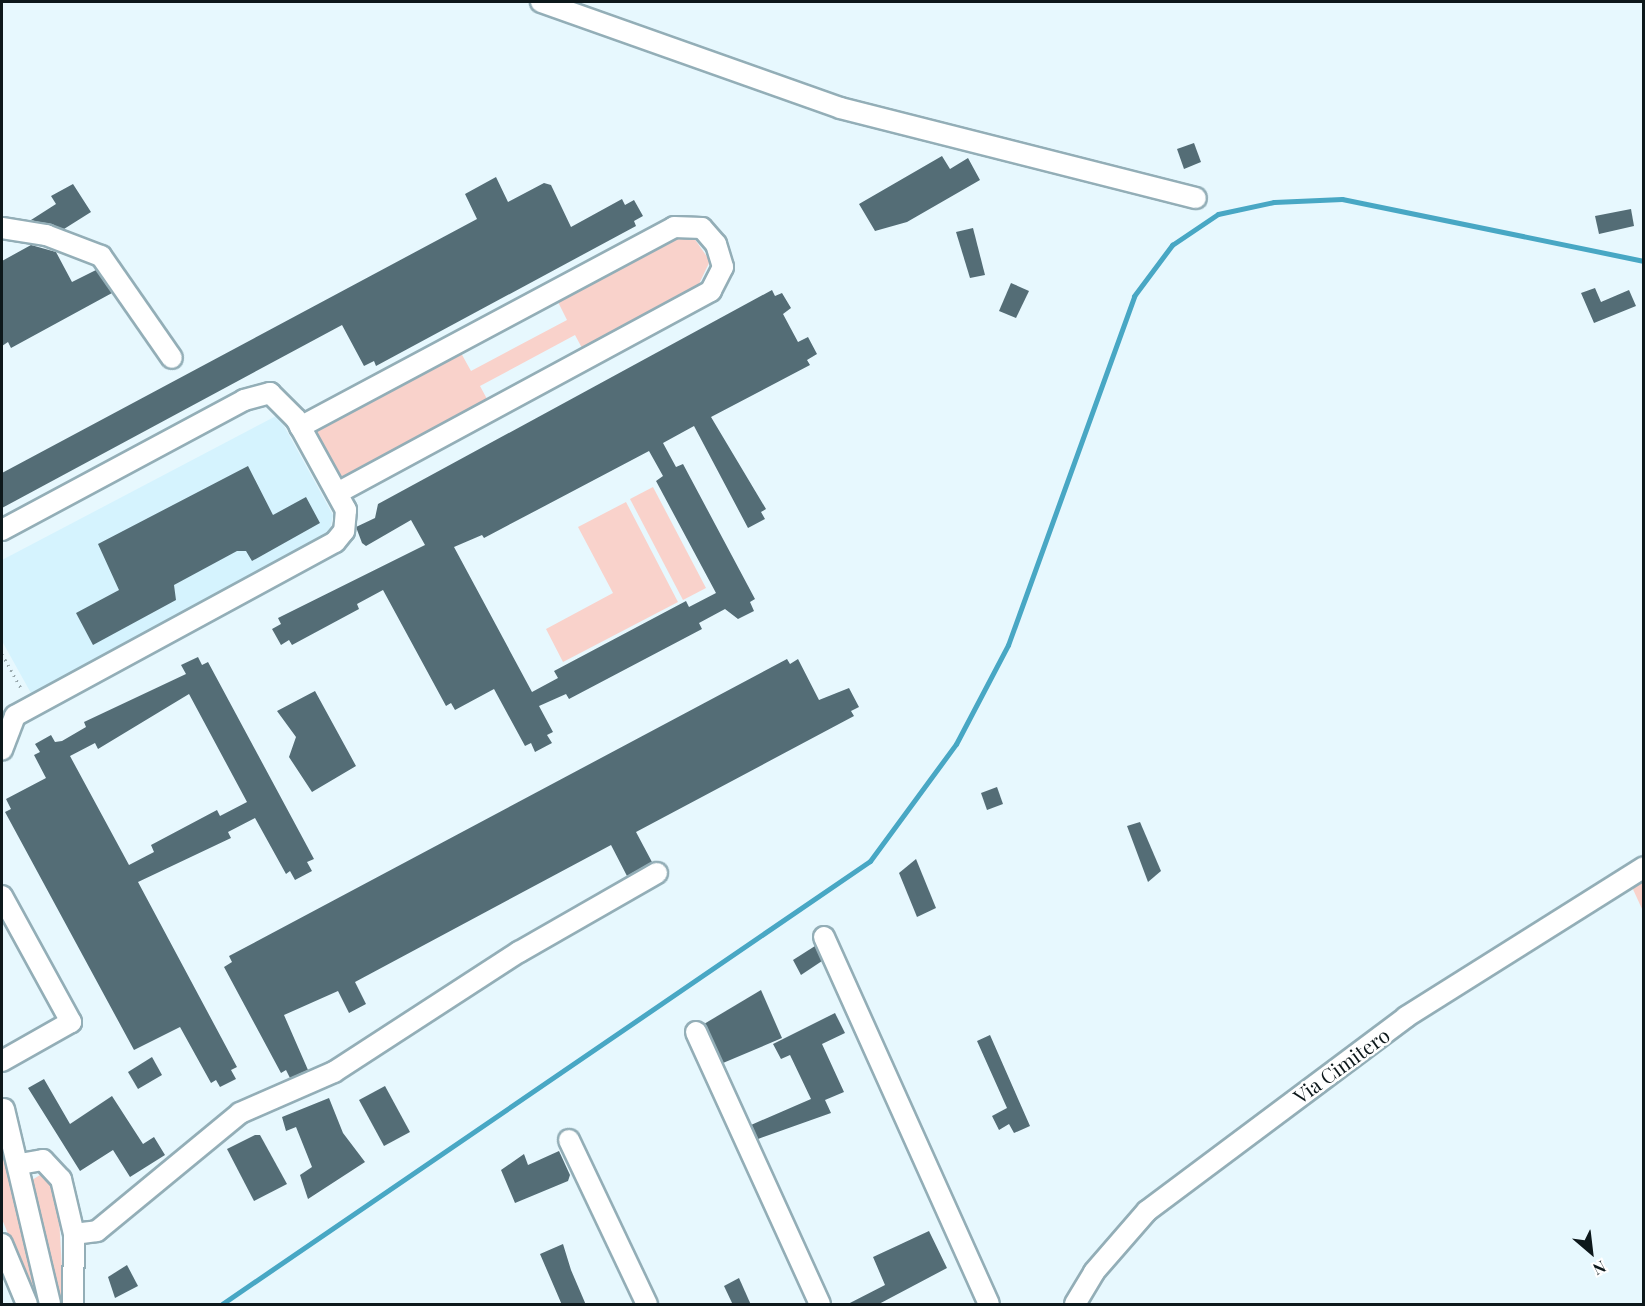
<!DOCTYPE html>
<style>
body{margin:0}
#map{position:relative;width:1645px;height:1306px;overflow:hidden;background:#e7f8fe;font-family:"Playfair Display",serif}
div>[style]{position:absolute}
[style*='--x']{left:calc(var(--x)*1px);top:calc(var(--y)*1px);width:calc(var(--w)*1px);rotate:calc(var(--a)*1deg)}
.built>*{inset:0;background:#d5f3fe}
.green>*{inset:0;background:#f9d2cb}
.stream>*{height:5px;margin:-2.5px;padding:0 2.5px;transform-origin:2.5px;border-radius:2.5px;background:#48a7c4}
.building>*{inset:0;background:#546d76}
.path>*{height:3px;margin-top:-1.5px;transform-origin:0;background:repeating-linear-gradient(90deg,#9aa9ae 0 1.5px,transparent 0 6px)}
.roads{filter:drop-shadow(2px 0 #93aeb7) drop-shadow(-2px 0 #93aeb7) drop-shadow(0 2px #93aeb7) drop-shadow(0 -2px #93aeb7)}
.minor>*{height:20px;margin:-10px;padding:0 10px;transform-origin:10px;border-radius:10px;background:#fff}
span{translate:-50% -50%;white-space:nowrap;text-align:center;line-height:1.15;-webkit-text-stroke:5px #fff;paint-order:stroke}
.street-label{font-size:20px;color:#0d181b}
.frame{position:absolute;inset:0;border:3px solid #0d181b;pointer-events:none}
.north{position:absolute;left:1561px;top:1222px;width:60px;height:60px;-webkit-text-stroke:4px #fff;paint-order:stroke;rotate:152deg;font-size:16px;font-weight:700;line-height:24px;text-align:center;color:#0d181b}
.north::after{content:'';display:block;margin:auto;width:21px;height:27px;background:#0d181b;clip-path:polygon(50% 0,100% 100%,50% 72%,0 100%)}
</style>
<div id="map">
<div class="built">
<div style="clip-path:polygon(278px 415px,333px 515px,329px 535px,32px 695px,2px 641px,2px 560px)"></div>
</div>
<div class="green">
<div style="clip-path:polygon(680px 237px,694px 238px,710px 261px,698px 286px,582px 348px,575px 335px,480px 386px,487px 399px,339px 479px,314px 432px,461px 353px,471px 371px,567px 320px,558px 302px)"></div>
<div style="clip-path:polygon(653px 487px,706px 588px,683px 600px,630px 499px)"></div>
<div style="clip-path:polygon(626px 502px,678px 602px,563px 662px,546px 629px,613px 593px,578px 527px)"></div>
<div style="clip-path:polygon(1643px 879px,1643px 911px,1631px 885px)"></div>
<div style="clip-path:polygon(2px 1147px,9px 1147px,37px 1285px,30px 1288px,2px 1219px)"></div>
<div style="clip-path:polygon(40px 1175px,52px 1183px,58px 1200px,64px 1304px,53px 1286px,34px 1192px,32px 1180px)"></div>
</div>
<div class="stream">
<div style="--x:222;--y:1304;--w:785;--a:-34.36"></div>
<div style="--x:870;--y:861;--w:145;--a:-53.7"></div>
<div style="--x:956;--y:744;--w:112;--a:-62.3"></div>
<div style="--x:1008;--y:645;--w:371;--a:-70.1"></div>
<div style="--x:1134;--y:296;--w:64;--a:-53.3"></div>
<div style="--x:1172;--y:245;--w:55;--a:-34"></div>
<div style="--x:1218;--y:214;--w:57;--a:-12.1"></div>
<div style="--x:1274;--y:202;--w:68;--a:-2.5"></div>
<div style="--x:1342;--y:199;--w:308;--a:11.6"></div>
</div>
<div class="building">
<div style="clip-path:polygon(1194px 143px,1201px 162px,1184px 169px,1177px 149px)"></div>
<div style="clip-path:polygon(942px 156px,950px 169px,968px 158px,980px 180px,907px 222px,875px 231px,859px 204px)"></div>
<div style="clip-path:polygon(496px 177px,508px 202px,544px 183px,551px 185px,571px 227px,622px 199px,625px 205px,634px 200px,643px 216px,634px 221px,636px 226px,376px 366px,374px 361px,364px 366px,342px 325px,2px 508px,2px 473px,477px 219px,465px 194px)"></div>
<div style="clip-path:polygon(73px 184px,91px 212px,64px 229px,31px 220px,56px 204px,51px 196px)"></div>
<div style="clip-path:polygon(1631px 209px,1634px 226px,1599px 234px,1595px 216px)"></div>
<div style="clip-path:polygon(973px 228px,985px 275px,970px 278px,956px 232px)"></div>
<div style="clip-path:polygon(31px 245px,56px 252px,72px 282px,96px 270px,112px 293px,11px 348px,8px 342px,2px 346px,2px 261px)"></div>
<div style="clip-path:polygon(1011px 283px,1029px 291px,1016px 318px,999px 311px)"></div>
<div style="clip-path:polygon(1595px 288px,1601px 302px,1629px 290px,1636px 306px,1594px 323px,1581px 293px)"></div>
<div style="clip-path:polygon(evenodd,772px 290px,775px 296px,782px 293px,791px 308px,783px 314px,798px 342px,808px 337px,817px 354px,807px 360px,810px 365px,711px 417px,766px 509px,761px 512px,765px 519px,748px 528px,694px 426px,663px 443px,676px 467px,683px 464px,755px 599px,750px 602px,754px 611px,738px 619px,725px 609px,699px 623px,702px 629px,569px 699px,566px 694px,539px 706px,553px 732px,547px 735px,552px 743px,535px 752px,531px 743px,525px 746px,494px 689px,455px 710px,451px 703px,446px 706px,383px 590px,357px 604px,359px 609px,292px 645px,289px 640px,281px 645px,272px 629px,281px 624px,278px 618px,425px 545px,411px 520px,366px 546px,362px 543px,356px 527px,375px 518px,378px 504px,772px 290px,649px 451px,663px 476px,656px 481px,716px 593px,689px 607px,686px 601px,554px 671px,558px 678px,532px 692px,454px 547px,482px 535px,484px 538px,649px 451px)"></div>
<div style="clip-path:polygon(248px 466px,273px 515px,306px 497px,320px 523px,252px 561px,246px 551px,237px 551px,174px 585px,176px 600px,93px 645px,76px 613px,119px 590px,98px 544px)"></div>
<div style="clip-path:polygon(evenodd,198px 657px,202px 665px,208px 662px,314px 859px,307px 862px,312px 871px,295px 880px,290px 871px,286px 874px,255px 818px,228px 832px,231px 838px,138px 882px,237px 1067px,231px 1070px,236px 1079px,220px 1087px,216px 1080px,211px 1083px,180px 1027px,134px 1050px,5px 812px,11px 809px,6px 799px,46px 778px,34px 755px,40px 752px,35px 744px,51px 735px,55px 742px,62px 741px,86px 727px,84px 722px,186px 674px,181px 665px,198px 657px,189px 694px,247px 802px,220px 816px,217px 810px,151px 845px,154px 852px,129px 865px,70px 756px,95px 743px,98px 749px,189px 694px)"></div>
<div style="clip-path:polygon(787px 659px,790px 664px,798px 659px,819px 700px,849px 688px,859px 707px,851px 711px,854px 716px,636px 832px,652px 862px,627px 876px,611px 845px,355px 982px,366px 1004px,349px 1013px,338px 991px,284px 1015px,308px 1070px,290px 1078px,286px 1070px,281px 1073px,224px 967px,232px 962px,229px 956px)"></div>
<div style="clip-path:polygon(315px 691px,356px 766px,312px 792px,289px 757px,296px 737px,277px 711px)"></div>
<div style="clip-path:polygon(997px 787px,1003px 804px,987px 810px,981px 793px)"></div>
<div style="clip-path:polygon(1140px 822px,1161px 871px,1148px 882px,1127px 826px)"></div>
<div style="clip-path:polygon(916px 859px,936px 908px,917px 917px,899px 873px)"></div>
<div style="clip-path:polygon(815px 946px,822px 961px,801px 975px,793px 960px)"></div>
<div style="clip-path:polygon(761px 990px,782px 1038px,723px 1063px,704px 1024px)"></div>
<div style="clip-path:polygon(835px 1013px,845px 1033px,822px 1044px,844px 1092px,825px 1100px,831px 1113px,758px 1139px,751px 1125px,811px 1099px,790px 1055px,781px 1059px,773px 1044px)"></div>
<div style="clip-path:polygon(990px 1035px,1030px 1126px,1014px 1133px,1009px 1124px,999px 1130px,992px 1116px,1007px 1108px,977px 1041px)"></div>
<div style="clip-path:polygon(152px 1057px,162px 1075px,138px 1089px,128px 1072px)"></div>
<div style="clip-path:polygon(44px 1079px,70px 1124px,112px 1096px,143px 1144px,154px 1137px,165px 1155px,130px 1177px,113px 1150px,80px 1171px,28px 1088px)"></div>
<div style="clip-path:polygon(385px 1086px,410px 1132px,384px 1146px,359px 1100px)"></div>
<div style="clip-path:polygon(329px 1098px,343px 1133px,365px 1162px,308px 1199px,300px 1175px,312px 1167px,296px 1127px,286px 1131px,282px 1117px)"></div>
<div style="clip-path:polygon(255px 1135px,260px 1135px,287px 1184px,254px 1201px,227px 1149px)"></div>
<div style="clip-path:polygon(559px 1151px,570px 1175px,568px 1181px,515px 1203px,501px 1170px,524px 1154px,528px 1165px)"></div>
<div style="clip-path:polygon(929px 1231px,947px 1268px,877px 1305px,846px 1305px,885px 1285px,873px 1257px)"></div>
<div style="clip-path:polygon(563px 1244px,571px 1270px,586px 1305px,562px 1305px,540px 1254px)"></div>
<div style="clip-path:polygon(127px 1265px,138px 1286px,115px 1298px,108px 1277px)"></div>
<div style="clip-path:polygon(739px 1278px,751px 1305px,733px 1305px,724px 1286px)"></div>
</div>
<div class="path">
<div style="--x:2;--y:654;--w:41;--a:60.9"></div>
</div>
<div class="roads">
<div class="minor">
<div style="--x:541;--y:2;--w:317;--a:19.5"></div>
<div style="--x:840;--y:108;--w:367;--a:14.2"></div>
<div style="--x:2;--y:228;--w:45;--a:9"></div>
<div style="--x:46;--y:235;--w:59;--a:20.9"></div>
<div style="--x:101;--y:256;--w:124;--a:55.2"></div>
<div style="--x:300;--y:427;--w:424;--a:-28.1"></div>
<div style="--x:674;--y:227;--w:28;--a:2"></div>
<div style="--x:702;--y:228;--w:21;--a:49"></div>
<div style="--x:716;--y:244;--w:24;--a:73"></div>
<div style="--x:723;--y:267;--w:27;--a:117"></div>
<div style="--x:711;--y:291;--w:425;--a:151.6"></div>
<div style="--x:2;--y:530;--w:275;--a:-28.2"></div>
<div style="--x:244;--y:400;--w:27;--a:-15"></div>
<div style="--x:270;--y:393;--w:37;--a:45"></div>
<div style="--x:296;--y:419;--w:104;--a:61.2"></div>
<div style="--x:346;--y:510;--w:21;--a:95"></div>
<div style="--x:344;--y:531;--w:14;--a:129"></div>
<div style="--x:335;--y:542;--w:364;--a:151.5"></div>
<div style="--x:15;--y:716;--w:36;--a:111"></div>
<div style="--x:2;--y:896;--w:144;--a:61.3"></div>
<div style="--x:71;--y:1022;--w:79;--a:150.5"></div>
<div style="--x:824;--y:937;--w:402;--a:65.8"></div>
<div style="--x:696;--y:1032;--w:299;--a:65.5"></div>
<div style="--x:4;--y:1109;--w:200;--a:76.7"></div>
<div style="--x:569;--y:1140;--w:182;--a:64.6"></div>
<div style="--x:20;--y:1164;--w:23;--a:-10"></div>
<div style="--x:43;--y:1160;--w:26;--a:47"></div>
<div style="--x:61;--y:1179;--w:57;--a:76.7"></div>
<div style="--x:74;--y:1234;--w:23;--a:-7"></div>
<div style="--x:97;--y:1231;--w:185;--a:-39.5"></div>
<div style="--x:240;--y:1113;--w:103;--a:-23.6"></div>
<div style="--x:334;--y:1072;--w:221;--a:-33"></div>
<div style="--x:519;--y:952;--w:159;--a:-29.8"></div>
<div style="--x:2;--y:1244;--w:65;--a:67.4"></div>
<div style="--x:73;--y:1304;--w:70;--a:-89.2"></div>
<div style="--x:1075;--y:1304;--w:37;--a:-59"></div>
<div style="--x:1094;--y:1272;--w:81;--a:-49"></div>
<div style="--x:1147;--y:1211;--w:324;--a:-36.8"></div>
<div style="--x:1406;--y:1017;--w:281;--a:-32.2"></div>
</div>
</div>
<div class="street-label">
<span style="left:1341px;top:1065px;rotate:-36deg">Via Cimitero</span>
</div>
<div class="frame"></div>
<div class="north">N</div>
</div>
